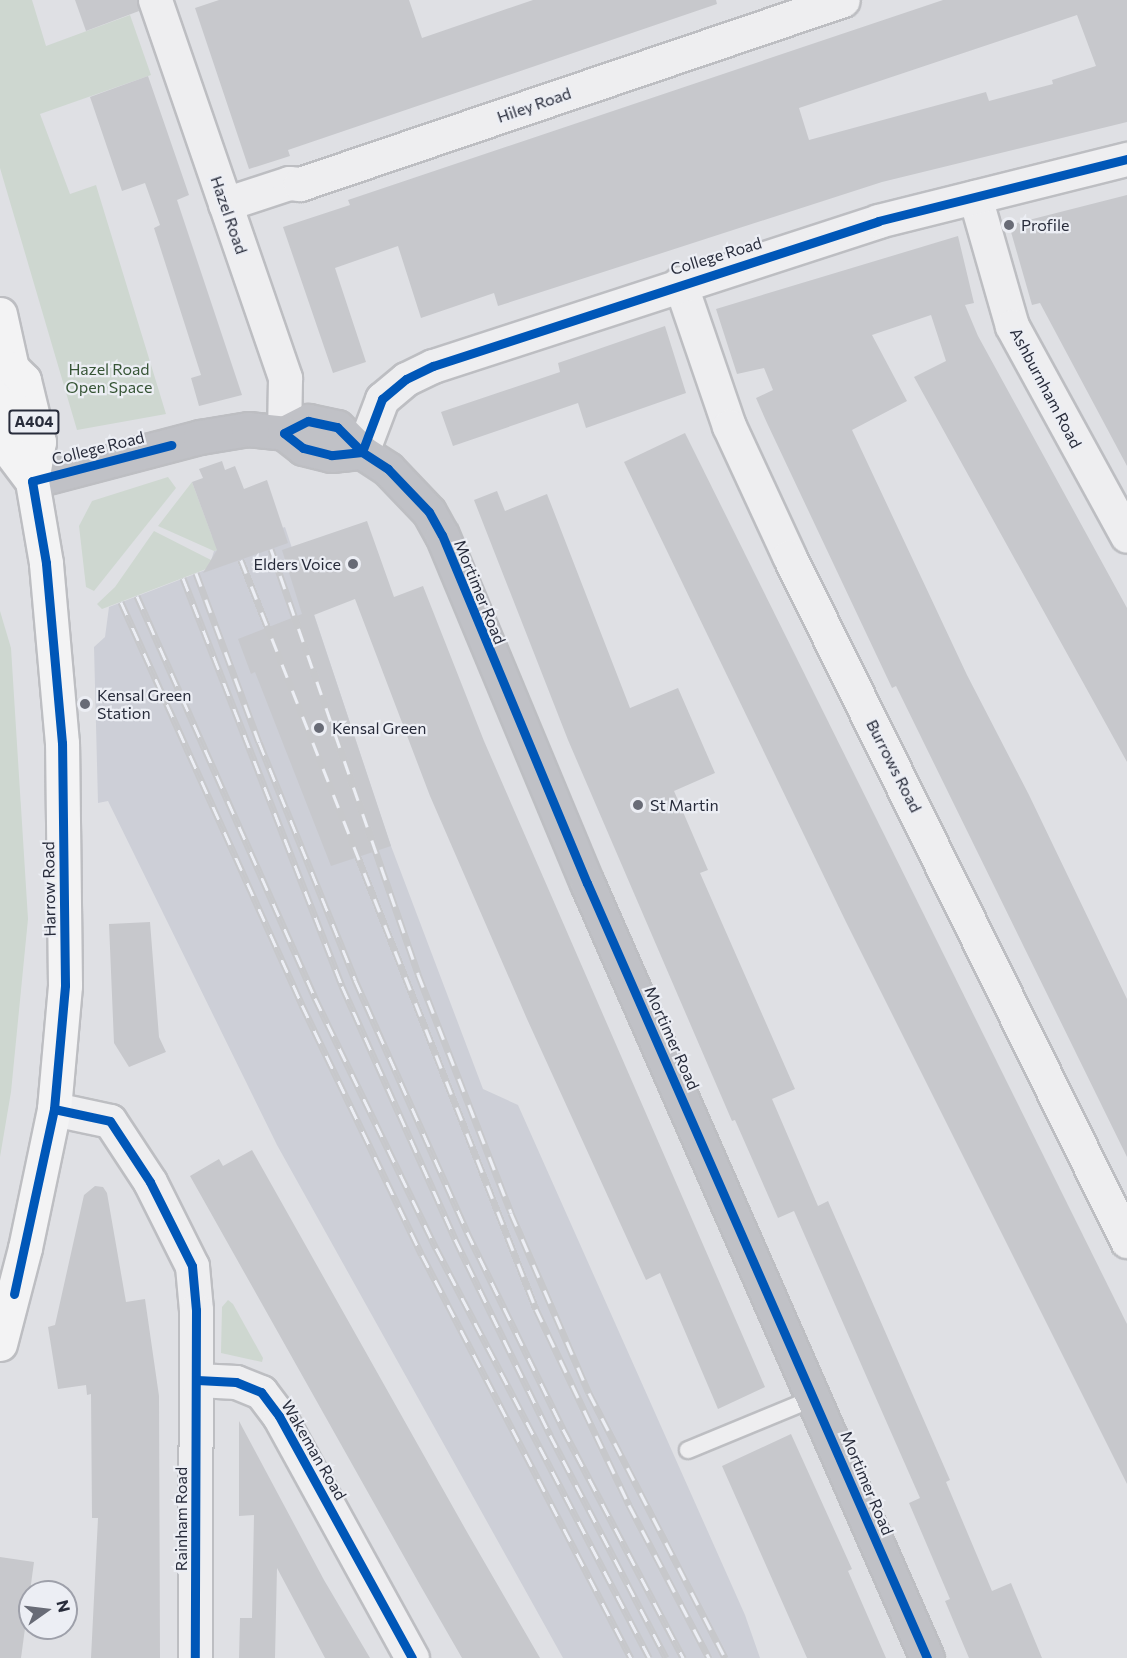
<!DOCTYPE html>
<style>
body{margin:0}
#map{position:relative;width:1127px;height:1658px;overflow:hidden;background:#dfe0e4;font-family:Commissioner,sans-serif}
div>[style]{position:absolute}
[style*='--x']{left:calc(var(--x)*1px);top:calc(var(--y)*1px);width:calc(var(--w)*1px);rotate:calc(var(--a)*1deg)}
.built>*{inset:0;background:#cdcfd7}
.green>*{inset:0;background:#ced7d0}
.building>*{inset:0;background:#c7c8cc}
.roads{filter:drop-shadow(2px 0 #bdbec2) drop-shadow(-2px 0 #bdbec2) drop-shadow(0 2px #bdbec2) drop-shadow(0 -2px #bdbec2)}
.lane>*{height:16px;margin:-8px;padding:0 8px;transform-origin:8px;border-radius:8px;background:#eeeef0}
.street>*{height:33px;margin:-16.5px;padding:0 16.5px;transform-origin:16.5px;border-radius:16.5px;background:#eeeef0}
.secondary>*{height:33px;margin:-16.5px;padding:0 16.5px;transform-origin:16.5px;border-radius:16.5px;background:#c0c1c6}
.primary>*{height:33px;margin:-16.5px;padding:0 16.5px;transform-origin:16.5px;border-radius:16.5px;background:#f3f3f4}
.rail>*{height:7px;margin-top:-3.5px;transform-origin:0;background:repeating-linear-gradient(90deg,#eceef4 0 14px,#c7c8cb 0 28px);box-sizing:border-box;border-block:2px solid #c7c8cb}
.cycleway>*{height:9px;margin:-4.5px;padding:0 4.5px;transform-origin:4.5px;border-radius:4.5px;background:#0057b8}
.dots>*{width:16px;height:16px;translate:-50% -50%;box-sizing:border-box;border:3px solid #eceef4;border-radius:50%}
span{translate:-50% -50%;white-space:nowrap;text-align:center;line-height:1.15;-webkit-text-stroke:4.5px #eceef4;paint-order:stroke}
.shield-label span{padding:2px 4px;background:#eceef4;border:2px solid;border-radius:4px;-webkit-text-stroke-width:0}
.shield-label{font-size:15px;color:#282c3b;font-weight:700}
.street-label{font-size:16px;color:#282c3b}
.poi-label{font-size:16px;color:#282c3b}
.left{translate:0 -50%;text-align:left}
.right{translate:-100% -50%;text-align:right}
.park-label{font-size:16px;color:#375536}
.north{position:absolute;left:18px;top:1580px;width:60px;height:60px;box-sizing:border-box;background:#eceef4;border:2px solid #9ea0aa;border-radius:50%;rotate:76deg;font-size:16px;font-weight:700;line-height:24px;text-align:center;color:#282c3b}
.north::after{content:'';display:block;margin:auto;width:21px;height:27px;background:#686b76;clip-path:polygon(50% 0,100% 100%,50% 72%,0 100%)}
</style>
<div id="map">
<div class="built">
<div style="clip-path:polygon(285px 527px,391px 846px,483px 1089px,518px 1105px,745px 1615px,760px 1658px,563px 1658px,277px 1145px,108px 801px,98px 803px,94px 647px,105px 637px,109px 607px,213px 567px,210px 564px,214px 551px)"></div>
</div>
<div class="green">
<div style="clip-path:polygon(0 0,32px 0,46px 46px,130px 15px,151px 75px,40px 114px,70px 194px,96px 185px,166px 414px,77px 430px,0 168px)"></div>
<div style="clip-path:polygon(168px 477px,176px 488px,94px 591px,86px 587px,79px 526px,92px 501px)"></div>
<div style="clip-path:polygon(192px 482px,212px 536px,224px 548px,214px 551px,158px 526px)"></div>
<div style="clip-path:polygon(154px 531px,211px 560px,214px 566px,102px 609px,97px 604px,115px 587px)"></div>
<div style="clip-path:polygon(0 611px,11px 648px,28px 919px,11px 1092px,0 1157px)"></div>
<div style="clip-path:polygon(228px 1300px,233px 1304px,263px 1358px,262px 1362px,221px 1353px,222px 1307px)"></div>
</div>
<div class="building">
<div style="clip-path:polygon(75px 0,137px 0,139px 11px,86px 31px)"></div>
<div style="clip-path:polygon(219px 0,409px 0,422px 38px,533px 0,716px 0,717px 4px,288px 150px,290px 156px,249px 169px,195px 8px)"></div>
<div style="clip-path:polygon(evenodd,943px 0,1127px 0,1127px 122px,882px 182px,498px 306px,494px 293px,421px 318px,398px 246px,335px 268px,366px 362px,333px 373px,283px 227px,350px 205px,348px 200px,943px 0,1077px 15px,1096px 66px,1052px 80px,1053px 84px,989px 101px,986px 92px,809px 140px,799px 108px,1077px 15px)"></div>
<div style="clip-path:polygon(148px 76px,189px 195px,177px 200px,242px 395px,199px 406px,191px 378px,201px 375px,154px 228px,160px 225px,145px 183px,122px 191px,90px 97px)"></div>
<div style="clip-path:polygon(1127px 195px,1127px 466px,1040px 303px,1032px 305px,1009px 225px)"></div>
<div style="clip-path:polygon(958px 236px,974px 303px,965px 305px,978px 336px,1127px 608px,1127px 762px,914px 377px,946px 361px,931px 315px,872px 335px,907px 401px,852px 430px,967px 675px,1029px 795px,1127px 999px,1127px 1157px,896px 686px,892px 688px,767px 423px,756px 398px,773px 390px,764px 368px,737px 374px,716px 309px)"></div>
<div style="clip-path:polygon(665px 326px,686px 393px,586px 428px,578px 403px,453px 446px,441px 412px,560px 372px,558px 363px)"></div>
<div style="clip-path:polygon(685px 433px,1127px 1324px,1127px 1484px,846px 922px,624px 462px)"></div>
<div style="clip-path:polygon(222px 461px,225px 470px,235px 466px,244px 489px,267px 480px,288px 543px,203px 573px,217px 550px,192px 482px,203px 478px,199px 469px)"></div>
<div style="clip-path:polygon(497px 491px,505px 511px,547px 494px,630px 708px,678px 688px,715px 773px,674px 791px,708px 870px,700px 873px,795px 1089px,772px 1099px,818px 1206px,828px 1201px,950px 1480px,946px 1482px,992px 1591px,1011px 1583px,1042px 1658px,969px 1658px,945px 1601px,950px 1599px,909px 1503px,920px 1498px,868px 1380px,794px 1211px,778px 1218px,735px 1120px,732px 1121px,568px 740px,474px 500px)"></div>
<div style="clip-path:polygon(367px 521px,394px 597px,423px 586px,484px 741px,765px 1387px,718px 1409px,660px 1273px,646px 1280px,527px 1019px,430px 796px,355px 599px,314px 615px,391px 846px,331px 866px,255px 672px,251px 674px,238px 639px,302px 614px,282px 550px)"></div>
<div style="clip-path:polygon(150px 922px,159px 1037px,166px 1052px,129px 1067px,114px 1043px,109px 924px)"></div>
<div style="clip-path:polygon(252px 1150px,467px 1532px,540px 1658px,462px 1658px,420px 1585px,190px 1176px,219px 1159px,223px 1166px)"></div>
<div style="clip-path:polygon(95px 1186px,103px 1187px,107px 1193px,126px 1302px,145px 1299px,159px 1396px,160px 1658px,91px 1658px,98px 1518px,92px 1518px,91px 1394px,87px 1395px,86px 1385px,58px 1389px,48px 1327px,55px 1325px,84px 1195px)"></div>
<div style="clip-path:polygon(239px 1421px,324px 1580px,370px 1658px,325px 1658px,277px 1568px,275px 1658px,239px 1658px,240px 1618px,252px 1618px,254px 1515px,239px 1516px)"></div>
<div style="clip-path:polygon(791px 1434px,852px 1569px,848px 1571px,886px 1658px,807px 1658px,722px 1466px)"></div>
<div style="clip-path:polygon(0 1557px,34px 1562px,21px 1658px,0 1658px)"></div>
</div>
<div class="roads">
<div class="lane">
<div style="--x:688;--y:1450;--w:136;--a:-22.4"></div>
</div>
<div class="street">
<div style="--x:155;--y:0;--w:400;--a:71"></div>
<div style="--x:285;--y:378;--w:55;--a:91"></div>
<div style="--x:975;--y:197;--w:134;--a:74"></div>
<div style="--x:1012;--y:326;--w:239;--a:61.3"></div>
<div style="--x:225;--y:204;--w:67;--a:-18.2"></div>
<div style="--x:289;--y:183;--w:11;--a:5"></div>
<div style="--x:300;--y:184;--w:573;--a:-18.72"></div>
<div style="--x:680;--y:283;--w:151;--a:71.1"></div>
<div style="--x:729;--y:426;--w:143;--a:65.2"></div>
<div style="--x:789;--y:556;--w:764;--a:63.74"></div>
<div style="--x:362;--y:452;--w:57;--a:-69.3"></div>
<div style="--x:382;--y:399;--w:31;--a:-40"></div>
<div style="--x:406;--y:379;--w:30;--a:-26"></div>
<div style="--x:433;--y:366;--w:468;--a:-18"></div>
<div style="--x:878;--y:221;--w:257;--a:-14"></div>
<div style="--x:54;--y:1109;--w:57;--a:12.1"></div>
<div style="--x:110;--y:1121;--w:73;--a:56.7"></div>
<div style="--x:150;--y:1182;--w:94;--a:63.4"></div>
<div style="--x:192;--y:1266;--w:44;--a:84.8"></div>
<div style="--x:196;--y:1310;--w:348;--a:90.2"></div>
<div style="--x:197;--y:1380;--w:39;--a:3"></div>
<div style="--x:236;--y:1382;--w:27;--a:22"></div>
<div style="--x:261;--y:1392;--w:30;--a:53"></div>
<div style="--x:279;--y:1416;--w:276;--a:61.2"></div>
</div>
<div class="secondary">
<div style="--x:284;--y:433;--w:27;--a:-27"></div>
<div style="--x:308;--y:421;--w:30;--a:12"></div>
<div style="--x:337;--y:427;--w:35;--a:45"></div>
<div style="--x:362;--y:452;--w:31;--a:33"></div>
<div style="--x:388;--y:469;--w:59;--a:46.4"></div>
<div style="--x:429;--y:512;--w:26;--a:61"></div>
<div style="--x:442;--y:535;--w:377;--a:67.4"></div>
<div style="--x:587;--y:883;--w:846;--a:66.31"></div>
<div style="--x:32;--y:481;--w:174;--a:-14.7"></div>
<div style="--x:200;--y:437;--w:49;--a:-9.5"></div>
<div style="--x:248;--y:429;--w:36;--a:6"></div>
<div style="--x:284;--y:433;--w:24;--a:38"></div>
<div style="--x:303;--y:448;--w:29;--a:14"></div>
<div style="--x:331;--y:455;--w:31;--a:-6"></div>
</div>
<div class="primary">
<div style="--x:0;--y:314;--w:55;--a:77.5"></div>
<div style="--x:12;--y:368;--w:34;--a:111"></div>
<div style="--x:0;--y:409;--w:40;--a:80"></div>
<div style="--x:7;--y:448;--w:41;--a:52.9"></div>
<div style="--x:0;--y:1344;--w:99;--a:-75.4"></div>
<div style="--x:25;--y:1248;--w:142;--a:-78.2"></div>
<div style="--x:54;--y:1109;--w:124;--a:-84.9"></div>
<div style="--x:65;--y:985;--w:242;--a:-90.7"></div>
<div style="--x:62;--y:743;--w:181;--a:-95.1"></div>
<div style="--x:46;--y:563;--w:83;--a:-99.7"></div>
<div style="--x:32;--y:481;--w:40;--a:-80"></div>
<div style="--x:39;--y:442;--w:64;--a:-103.6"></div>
<div style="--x:24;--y:380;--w:17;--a:-135"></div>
</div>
</div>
<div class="rail">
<div style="--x:271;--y:549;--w:450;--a:70.9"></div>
<div style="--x:418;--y:974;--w:256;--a:68.7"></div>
<div style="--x:511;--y:1213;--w:196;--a:66.6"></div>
<div style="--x:589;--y:1393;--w:298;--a:62.8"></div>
<div style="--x:241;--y:560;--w:805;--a:68.5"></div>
<div style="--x:536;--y:1309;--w:217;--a:64.6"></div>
<div style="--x:629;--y:1505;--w:173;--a:62.4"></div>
<div style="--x:196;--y:573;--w:180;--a:69.6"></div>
<div style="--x:259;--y:742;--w:257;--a:68"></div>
<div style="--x:355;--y:980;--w:276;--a:66"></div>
<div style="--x:467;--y:1232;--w:219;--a:64"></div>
<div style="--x:563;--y:1429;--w:259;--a:62.3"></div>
<div style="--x:183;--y:578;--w:438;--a:68.7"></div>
<div style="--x:342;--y:986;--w:277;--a:65.9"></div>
<div style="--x:455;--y:1239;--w:218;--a:64.1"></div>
<div style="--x:550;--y:1435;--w:251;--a:62.5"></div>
<div style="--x:137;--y:596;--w:440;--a:66.1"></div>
<div style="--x:315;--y:998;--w:278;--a:64.2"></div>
<div style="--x:436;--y:1248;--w:462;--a:62.5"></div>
<div style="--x:121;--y:602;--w:442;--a:65.8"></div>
<div style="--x:302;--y:1005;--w:277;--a:64.4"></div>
<div style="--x:422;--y:1255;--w:454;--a:62.6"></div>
</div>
<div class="cycleway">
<div style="--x:362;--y:452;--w:31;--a:174"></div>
<div style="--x:331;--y:455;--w:29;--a:-166"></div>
<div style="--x:303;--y:448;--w:24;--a:-142"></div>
<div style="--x:284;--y:433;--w:27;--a:-27"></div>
<div style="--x:308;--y:421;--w:30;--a:12"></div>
<div style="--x:337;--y:427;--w:35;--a:45"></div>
<div style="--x:362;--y:452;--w:31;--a:33"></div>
<div style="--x:388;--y:469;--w:59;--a:46.4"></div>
<div style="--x:429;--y:512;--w:26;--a:61"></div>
<div style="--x:442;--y:535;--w:377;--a:67.4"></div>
<div style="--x:587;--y:883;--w:846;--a:66.31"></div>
<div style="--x:362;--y:452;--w:57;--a:-69.3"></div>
<div style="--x:382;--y:399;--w:31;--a:-40"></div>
<div style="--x:406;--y:379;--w:30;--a:-26"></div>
<div style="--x:433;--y:366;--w:468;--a:-18"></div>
<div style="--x:878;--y:221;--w:257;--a:-14"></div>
<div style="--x:54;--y:1109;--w:57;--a:12.1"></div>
<div style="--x:110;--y:1121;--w:73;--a:56.7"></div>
<div style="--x:150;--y:1182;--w:94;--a:63.4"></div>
<div style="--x:192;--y:1266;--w:44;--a:84.8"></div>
<div style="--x:196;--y:1310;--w:348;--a:90.2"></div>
<div style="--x:14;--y:1294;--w:189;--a:-77.8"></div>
<div style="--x:54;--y:1109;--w:124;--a:-84.9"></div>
<div style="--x:65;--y:985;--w:242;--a:-90.7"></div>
<div style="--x:62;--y:743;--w:181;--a:-95.1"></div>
<div style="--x:46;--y:563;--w:83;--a:-99.7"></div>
<div style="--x:32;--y:481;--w:144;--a:-14.5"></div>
<div style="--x:197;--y:1380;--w:39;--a:3"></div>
<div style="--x:236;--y:1382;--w:27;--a:22"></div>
<div style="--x:261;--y:1392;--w:30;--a:53"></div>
<div style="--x:279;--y:1416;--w:276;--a:61.2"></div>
</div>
<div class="dots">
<div style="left:1009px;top:225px;background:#686b76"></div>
<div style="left:353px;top:564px;background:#686b76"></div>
<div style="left:85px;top:704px;background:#686b76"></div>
<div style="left:319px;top:728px;background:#686b76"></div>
<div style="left:638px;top:805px;background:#686b76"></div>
</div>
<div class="shield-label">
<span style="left:34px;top:422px">A404</span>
</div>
<div class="street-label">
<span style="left:534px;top:105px;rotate:-19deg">Hiley Road</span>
<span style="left:229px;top:215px;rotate:71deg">Hazel Road</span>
<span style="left:716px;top:256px;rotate:-17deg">College Road</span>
<span style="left:1046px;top:388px;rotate:62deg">Ashburnham Road</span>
<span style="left:98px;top:448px;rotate:-14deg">College Road</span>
<span style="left:480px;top:592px;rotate:68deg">Mortimer Road</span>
<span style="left:894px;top:766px;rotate:63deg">Burrows Road</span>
<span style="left:49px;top:889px;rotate:-91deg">Harrow Road</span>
<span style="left:672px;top:1038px;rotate:66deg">Mortimer Road</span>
<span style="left:314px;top:1450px;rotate:60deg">Wakeman Road</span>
<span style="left:867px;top:1483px;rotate:67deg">Mortimer Road</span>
<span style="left:181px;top:1519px;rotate:-90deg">Rainham Road</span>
</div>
<div class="poi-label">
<span class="left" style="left:1021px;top:225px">Profile</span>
<span class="right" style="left:341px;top:564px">Elders Voice</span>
<span class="left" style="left:97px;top:704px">Kensal Green<br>Station</span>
<span class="left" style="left:332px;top:728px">Kensal Green</span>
<span class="left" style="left:650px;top:805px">St Martin</span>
</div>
<div class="park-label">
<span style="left:109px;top:378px">Hazel Road<br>Open Space</span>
</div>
<div class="north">N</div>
</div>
